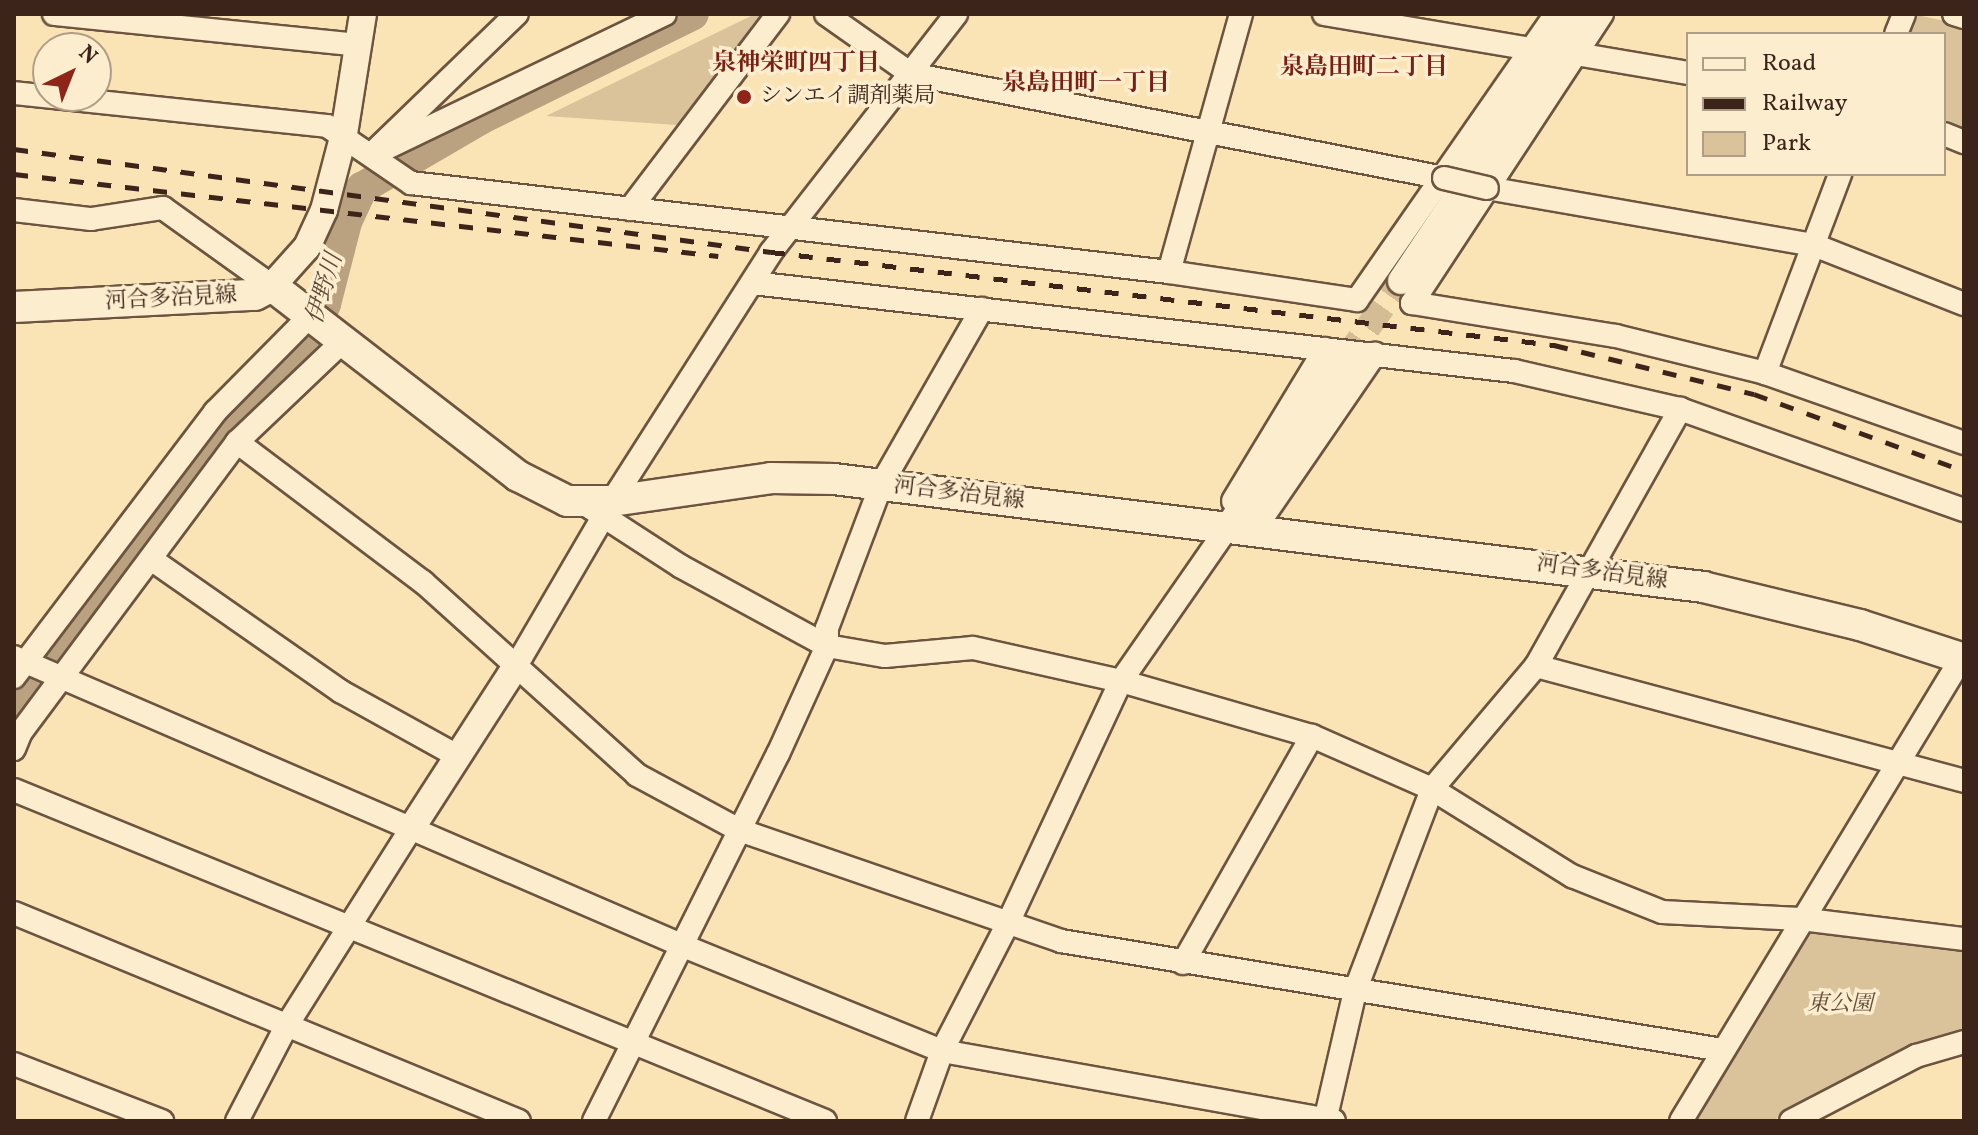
<!DOCTYPE html>
<meta charset="utf-8">
<style>
body{margin:0}
#map{position:relative;width:1978px;height:1135px;overflow:hidden;background:#fae3b4;font-family:Vollkorn,"Noto Serif JP",serif}
div>[style]{position:absolute}
[style*='--x']{left:calc(var(--x)*1px);top:calc(var(--y)*1px);width:calc(var(--w)*1px);rotate:calc(var(--a)*1deg)}
.green>*{inset:0;background:#dac39a}
.river>*{height:32px;margin:-16px;padding:0 16px;transform-origin:16px;border-radius:16px;background:#baa280}
.tertiary-tunnel>*{height:26px;margin-top:-13px;transform-origin:0;background:repeating-linear-gradient(90deg,#d4bd95 0 26px,transparent 0 39px)}
.roads{filter:drop-shadow(2px 0 #6c5440) drop-shadow(-2px 0 #6c5440) drop-shadow(0 2px #6c5440) drop-shadow(0 -2px #6c5440)}
.minor>*{height:22px;margin:-11px;padding:0 11px;transform-origin:11px;border-radius:11px;background:#fcedce}
.tertiary>*{height:26px;margin:-13px;padding:0 13px;transform-origin:13px;border-radius:13px;background:#fcedce}
.secondary>*{height:30px;margin:-15px;padding:0 15px;transform-origin:15px;border-radius:15px;background:#fcedce}
.rail>*{height:5px;margin-top:-2.5px;transform-origin:0;background:repeating-linear-gradient(90deg,#3d241a 0 14px,transparent 0 28px)}
.bridges{filter:drop-shadow(2px 0 #6c5440) drop-shadow(-2px 0 #6c5440) drop-shadow(0 2px #6c5440) drop-shadow(0 -2px #6c5440)}
.minor-bridge>*{height:22px;margin:-11px;padding:0 11px;transform-origin:11px;border-radius:11px;background:#fcedce}
.dots>*{width:22px;height:22px;translate:-50% -50%;box-sizing:border-box;border:4px solid #fcedce;border-radius:50%}
span{translate:-50% -50%;white-space:nowrap;text-align:center;line-height:1.15;-webkit-text-stroke:7px #fcedce;paint-order:stroke}
.poi-label{font-size:22px;color:#3d241a}
.left{translate:0 -50%;text-align:left}
.street-label{font-size:22px;color:#3d241a}
.park-label{font-size:22px;color:#644c3a;font-style:italic}
.neighbourhood-label{font-size:24px;color:#7a1f14;font-weight:700}
.water-label{font-size:24px;color:#624a39;font-style:italic}
.frame{position:absolute;inset:0;border:16px solid #3d241a;pointer-events:none}
.legend{position:absolute;left:1686px;top:32px;width:260px;height:144px;box-sizing:border-box;background:#fcedce;border:2px solid #b09d86;margin:0;padding:10px 14px;list-style:none;font-size:24px;color:#3d241a}
.legend li{display:flex;align-items:center;gap:16px;height:40px}
.legend b{width:40px;border:2px solid #b09d86}
.north{position:absolute;left:32px;top:32px;width:80px;height:80px;box-sizing:border-box;background:#fcedce;border:2px solid #b09d86;border-radius:50%;rotate:43deg;font-size:22px;font-weight:700;line-height:32px;text-align:center;color:#3d241a}
.north::after{content:'';display:block;margin:auto;width:28px;height:36px;background:#8f2418;clip-path:polygon(50% 0,100% 100%,50% 72%,0 100%)}
</style>
<div id="map">
<div class="green">
<div style="clip-path:polygon(755px 14px,770px 14px,677px 125px,546px 116px)"></div>
<div style="clip-path:polygon(1912px 14px,1964px 25px,1964px 135px,1944px 127px,1944px 34px,1904px 34px)"></div>
<div style="clip-path:polygon(1809px 929px,1964px 947px,1964px 1031px,1925px 1042px,1772px 1121px,1693px 1121px)"></div>
</div>
<div class="river">
<div style="--x:14;--y:712;--w:108;--a:-57"></div>
<div style="--x:73;--y:621;--w:253;--a:-51.7"></div>
<div style="--x:230;--y:422;--w:112;--a:-45.7"></div>
<div style="--x:308;--y:342;--w:42;--a:-65.9"></div>
<div style="--x:325;--y:304;--w:85;--a:-75.6"></div>
<div style="--x:346;--y:222;--w:38;--a:-65"></div>
<div style="--x:362;--y:188;--w:137;--a:-30.3"></div>
<div style="--x:480;--y:119;--w:237;--a:-26.2"></div>
</div>
<div class="tertiary-tunnel">
<div style="--x:1345;--y:360;--w:97;--a:-54.7"></div>
</div>
<div class="roads">
<div class="minor">
<div style="--x:54;--y:14;--w:307;--a:5.8"></div>
<div style="--x:826;--y:14;--w:104;--a:35.2"></div>
<div style="--x:911;--y:74;--w:543;--a:11.04"></div>
<div style="--x:1324;--y:14;--w:211;--a:9.6"></div>
<div style="--x:1602;--y:14;--w:346;--a:123.3"></div>
<div style="--x:1412;--y:303;--w:207;--a:9.2"></div>
<div style="--x:1616;--y:336;--w:154;--a:13.9"></div>
<div style="--x:1765;--y:373;--w:211;--a:19.4"></div>
<div style="--x:1954;--y:14;--w:10;--a:17"></div>
<div style="--x:1896;--y:34;--w:22;--a:-68"></div>
<div style="--x:1576;--y:54;--w:114;--a:9.6"></div>
<div style="--x:14;--y:93;--w:315;--a:6"></div>
<div style="--x:327;--y:126;--w:102;--a:34.2"></div>
<div style="--x:411;--y:183;--w:763;--a:6.7"></div>
<div style="--x:1169;--y:272;--w:190;--a:8.5"></div>
<div style="--x:1357;--y:300;--w:348;--a:-55.2"></div>
<div style="--x:1944;--y:134;--w:22;--a:22"></div>
<div style="--x:378;--y:148;--w:193;--a:-44"></div>
<div style="--x:372;--y:155;--w:325;--a:-25.7"></div>
<div style="--x:1487;--y:188;--w:332;--a:9.9"></div>
<div style="--x:1814;--y:245;--w:161;--a:21.5"></div>
<div style="--x:630;--y:209;--w:245;--a:-52.8"></div>
<div style="--x:14;--y:210;--w:78;--a:6.7"></div>
<div style="--x:91;--y:219;--w:73;--a:-8.7"></div>
<div style="--x:163;--y:208;--w:134;--a:35.6"></div>
<div style="--x:1169;--y:272;--w:268;--a:-74.4"></div>
<div style="--x:753;--y:283;--w:766;--a:6.6"></div>
<div style="--x:1514;--y:371;--w:170;--a:12.9"></div>
<div style="--x:1680;--y:409;--w:301;--a:19.6"></div>
<div style="--x:1765;--y:373;--w:213;--a:-69.3"></div>
<div style="--x:237;--y:442;--w:233;--a:37"></div>
<div style="--x:423;--y:582;--w:288;--a:42"></div>
<div style="--x:637;--y:775;--w:116;--a:28.3"></div>
<div style="--x:739;--y:830;--w:341;--a:19"></div>
<div style="--x:1061;--y:941;--w:670;--a:9.36"></div>
<div style="--x:580;--y:501;--w:119;--a:33"></div>
<div style="--x:680;--y:566;--w:167;--a:28.6"></div>
<div style="--x:827;--y:646;--w:59;--a:9.8"></div>
<div style="--x:885;--y:656;--w:88;--a:-5.2"></div>
<div style="--x:973;--y:648;--w:152;--a:12.6"></div>
<div style="--x:1121;--y:681;--w:199;--a:16.1"></div>
<div style="--x:1312;--y:736;--w:131;--a:23.8"></div>
<div style="--x:1432;--y:789;--w:165;--a:31.9"></div>
<div style="--x:1572;--y:876;--w:97;--a:21.8"></div>
<div style="--x:1662;--y:912;--w:138;--a:2.9"></div>
<div style="--x:1800;--y:919;--w:165;--a:7"></div>
<div style="--x:612;--y:501;--w:295;--a:-57.4"></div>
<div style="--x:771;--y:252;--w:301;--a:-52.1"></div>
<div style="--x:1233;--y:501;--w:178;--a:-58.8"></div>
<div style="--x:1254;--y:530;--w:214;--a:-55.5"></div>
<div style="--x:151;--y:559;--w:231;--a:34.9"></div>
<div style="--x:340;--y:691;--w:136;--a:29"></div>
<div style="--x:14;--y:657;--w:727;--a:23.35"></div>
<div style="--x:681;--y:945;--w:282;--a:22.1"></div>
<div style="--x:942;--y:1051;--w:398;--a:10.1"></div>
<div style="--x:516;--y:666;--w:173;--a:-59.7"></div>
<div style="--x:1536;--y:666;--w:443;--a:15"></div>
<div style="--x:14;--y:677;--w:333;--a:-52.8"></div>
<div style="--x:215;--y:412;--w:132;--a:-45.3"></div>
<div style="--x:14;--y:749;--w:18;--a:-68"></div>
<div style="--x:21;--y:732;--w:362;--a:-53.3"></div>
<div style="--x:237;--y:442;--w:144;--a:-43.6"></div>
<div style="--x:14;--y:790;--w:876;--a:22.2"></div>
<div style="--x:14;--y:913;--w:546;--a:22.39"></div>
<div style="--x:1183;--y:963;--w:261;--a:-60.4"></div>
<div style="--x:14;--y:1064;--w:159;--a:21.1"></div>
<div style="--x:237;--y:1121;--w:108;--a:-62.5"></div>
<div style="--x:287;--y:1025;--w:232;--a:-57.7"></div>
<div style="--x:594;--y:1121;--w:411;--a:-63.4"></div>
<div style="--x:778;--y:754;--w:119;--a:-65.6"></div>
<div style="--x:827;--y:646;--w:18;--a:-90"></div>
<div style="--x:827;--y:628;--w:153;--a:-69.3"></div>
<div style="--x:881;--y:485;--w:203;--a:-60.2"></div>
<div style="--x:917;--y:1121;--w:74;--a:-70.3"></div>
<div style="--x:942;--y:1051;--w:144;--a:-62.7"></div>
<div style="--x:1008;--y:923;--w:267;--a:-65"></div>
<div style="--x:1121;--y:681;--w:188;--a:-55.2"></div>
<div style="--x:1325;--y:1121;--w:133;--a:-77"></div>
<div style="--x:1355;--y:991;--w:216;--a:-69.1"></div>
<div style="--x:1432;--y:789;--w:161;--a:-49.8"></div>
<div style="--x:1536;--y:666;--w:295;--a:-60.7"></div>
<div style="--x:1681;--y:1121;--w:546;--a:-58.78"></div>
<div style="--x:1791;--y:1121;--w:141;--a:-27.5"></div>
<div style="--x:1916;--y:1056;--w:50;--a:-16.3"></div>
</div>
<div class="tertiary">
<div style="--x:1401;--y:281;--w:321;--a:-56.3"></div>
<div style="--x:272;--y:286;--w:52;--a:-48.1"></div>
<div style="--x:307;--y:247;--w:41;--a:-65.3"></div>
<div style="--x:324;--y:210;--w:79;--a:-75.3"></div>
<div style="--x:344;--y:134;--w:121;--a:-81"></div>
<div style="--x:1228;--y:527;--w:204;--a:-55"></div>
<div style="--x:411;--y:829;--w:194;--a:-57.2"></div>
</div>
<div class="secondary">
<div style="--x:14;--y:307;--w:241;--a:-2.9"></div>
<div style="--x:255;--y:295;--w:19;--a:-28"></div>
<div style="--x:272;--y:286;--w:311;--a:37.7"></div>
<div style="--x:518;--y:476;--w:55;--a:27"></div>
<div style="--x:567;--y:501;--w:45;--a:0"></div>
<div style="--x:612;--y:501;--w:161;--a:-8.2"></div>
<div style="--x:771;--y:478;--w:63;--a:0.9"></div>
<div style="--x:834;--y:479;--w:876;--a:7.08"></div>
<div style="--x:1703;--y:587;--w:162;--a:13.6"></div>
<div style="--x:1860;--y:625;--w:109;--a:18.1"></div>
</div>
</div>
<div class="rail">
<div style="--x:14;--y:149;--w:764;--a:7.75"></div>
<div style="--x:771;--y:252;--w:789;--a:6.77"></div>
<div style="--x:1554;--y:345;--w:206;--a:13.8"></div>
<div style="--x:1754;--y:394;--w:224;--a:20.1"></div>
<div style="--x:14;--y:174;--w:709;--a:6.64"></div>
</div>
<div class="bridges">
<div class="minor-bridge">
<div style="--x:1444;--y:178;--w:44;--a:13.1"></div>
</div>
</div>
<div class="dots">
<div style="left:744px;top:97px;background:#8f2418"></div>
</div>
<div class="poi-label">
<span class="left" style="left:760px;top:97px">シンエイ調剤薬局</span>
</div>
<div class="street-label">
<span style="left:171px;top:299px;rotate:-3deg">河合多治見線</span>
<span style="left:959px;top:494px;rotate:7deg">河合多治見線</span>
<span style="left:1602px;top:573px;rotate:8deg">河合多治見線</span>
</div>
<div class="park-label">
<span style="left:1840px;top:1005px">東公園</span>
</div>
<div class="neighbourhood-label">
<span style="left:796px;top:65px">泉神栄町四丁目</span>
<span style="left:1364px;top:69px">泉島田町二丁目</span>
<span style="left:1086px;top:85px">泉島田町一丁目</span>
</div>
<div class="water-label">
<span style="left:326px;top:289px;rotate:-73deg">伊野川</span>
</div>
<div class="frame"></div>
<ul class="legend">
<li><b style="height:10px;background:#fcedce"></b>Road</li>
<li><b style="height:10px;background:#3d241a"></b>Railway</li>
<li><b style="height:22px;background:#dac39a"></b>Park</li>
</ul>
<div class="north">N</div>
</div>
